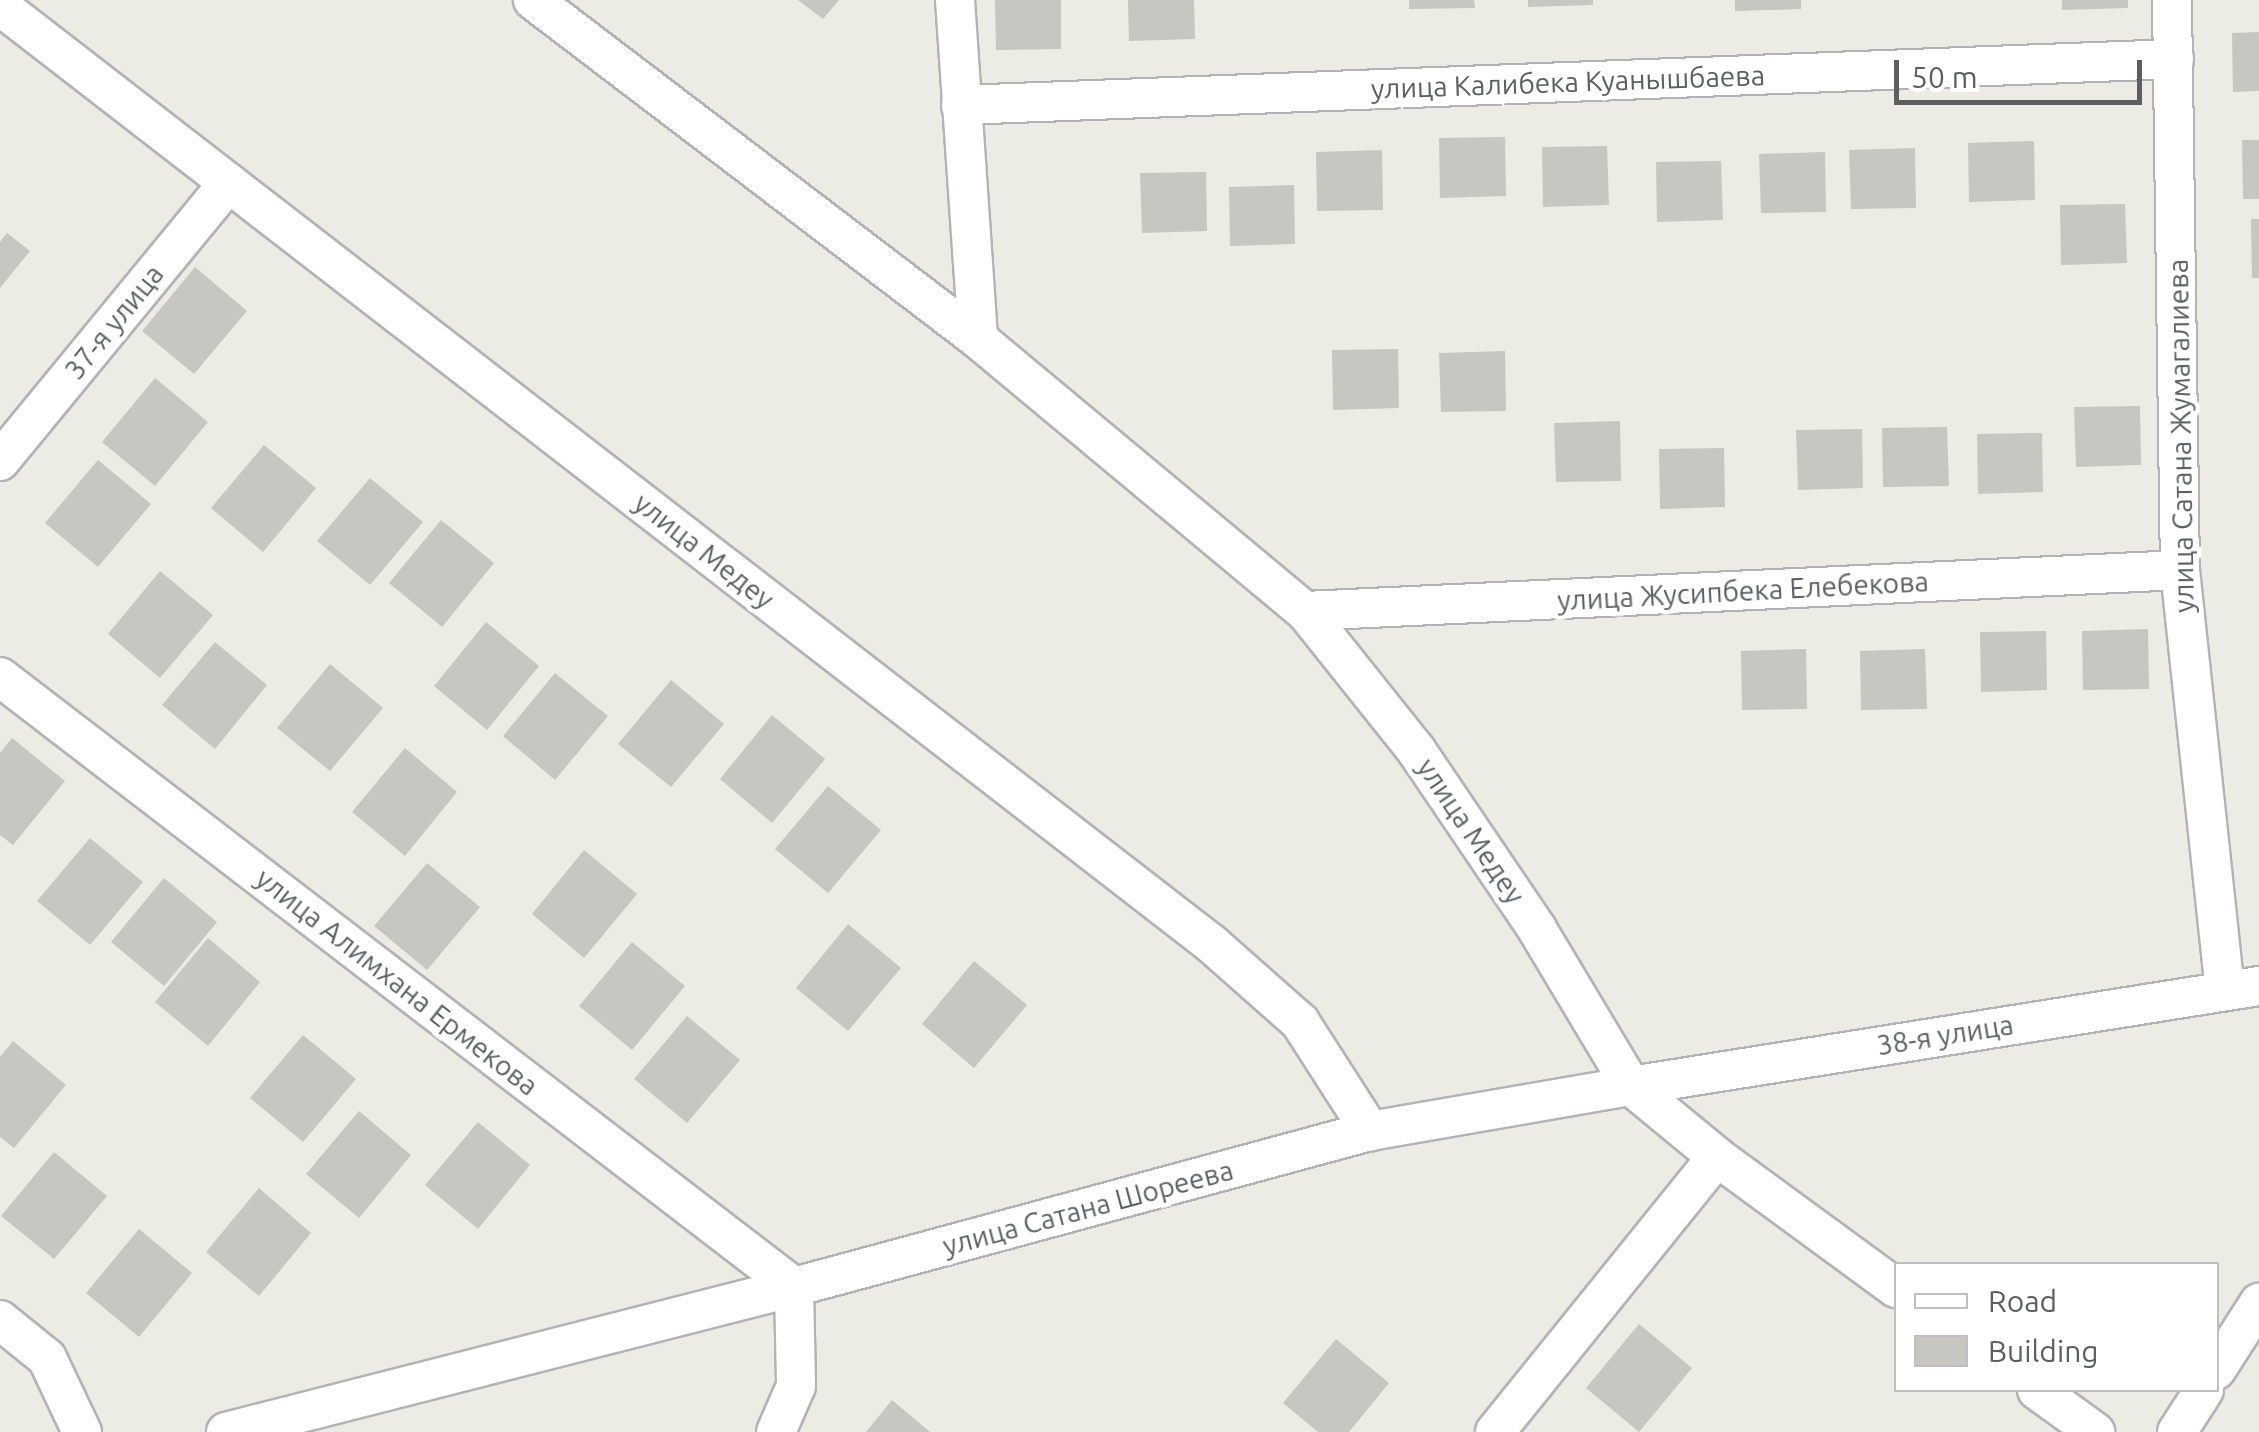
<!DOCTYPE html>
<meta charset="utf-8">
<style>
body{margin:0}
#map{position:relative;width:2259px;height:1432px;overflow:hidden;background:#ecebe4;font-family:Ubuntu,sans-serif}
div>[style]{position:absolute}
[style*='--x']{left:calc(var(--x)*1px);top:calc(var(--y)*1px);width:calc(var(--w)*1px);rotate:calc(var(--a)*1deg)}
.building>*{inset:0;background:#c8c6c0}
.roads{filter:drop-shadow(2px 0 #b1b3b7) drop-shadow(-2px 0 #b1b3b7) drop-shadow(0 2px #b1b3b7) drop-shadow(0 -2px #b1b3b7)}
.minor>*{height:38px;margin:-19px;padding:0 19px;transform-origin:19px;border-radius:19px;background:#fff}
span{translate:-50% -50%;white-space:nowrap;text-align:center;line-height:1.15;-webkit-text-stroke:9px #fff;paint-order:stroke}
.street-label{font-size:28px;color:#5c5e62}
.legend{position:absolute;left:1894px;top:1262px;width:325px;height:130px;box-sizing:border-box;background:#fff;border:2px solid #bebfc0;margin:0;padding:12px 18px;list-style:none;font-size:30px;color:#5c5e62}
.legend li{display:flex;align-items:center;gap:20px;height:50px}
.legend b{width:50px;border:2px solid #bebfc0}
.scale{position:absolute;left:1894px;top:60px;width:248px;height:45px;box-sizing:border-box;border:5px solid #5c5e62;border-top:0;padding-left:12px;font-size:30px;line-height:35px;white-space:nowrap;color:#5c5e62;-webkit-text-stroke:8px #fff;paint-order:stroke}
</style>
<div id="map">
<div class="building">
<div style="clip-path:polygon(798px 0,839px 0,823px 19px)"></div>
<div style="clip-path:polygon(995px 0,1061px 0,1061px 49px,996px 50px)"></div>
<div style="clip-path:polygon(1128px 0,1194px 0,1195px 39px,1129px 41px)"></div>
<div style="clip-path:polygon(1409px 0,1474px 0,1475px 8px,1409px 9px)"></div>
<div style="clip-path:polygon(1528px 0,1593px 0,1593px 5px,1528px 7px)"></div>
<div style="clip-path:polygon(1735px 0,1801px 0,1801px 9px,1735px 11px)"></div>
<div style="clip-path:polygon(2062px 0,2128px 0,2128px 8px,2062px 10px)"></div>
<div style="clip-path:polygon(2259px 32px,2259px 91px,2233px 92px,2232px 33px)"></div>
<div style="clip-path:polygon(1505px 137px,1506px 196px,1440px 198px,1439px 138px)"></div>
<div style="clip-path:polygon(2242px 140px,2259px 140px,2259px 199px,2243px 199px)"></div>
<div style="clip-path:polygon(2034px 141px,2035px 200px,1969px 202px,1968px 143px)"></div>
<div style="clip-path:polygon(1607px 146px,1609px 205px,1543px 207px,1542px 147px)"></div>
<div style="clip-path:polygon(1915px 148px,1916px 208px,1851px 209px,1849px 150px)"></div>
<div style="clip-path:polygon(1382px 150px,1383px 210px,1317px 211px,1316px 152px)"></div>
<div style="clip-path:polygon(1825px 152px,1826px 212px,1761px 213px,1759px 154px)"></div>
<div style="clip-path:polygon(1721px 161px,1723px 220px,1657px 222px,1656px 162px)"></div>
<div style="clip-path:polygon(1206px 172px,1207px 231px,1142px 233px,1140px 173px)"></div>
<div style="clip-path:polygon(1294px 185px,1295px 244px,1230px 246px,1229px 187px)"></div>
<div style="clip-path:polygon(2125px 204px,2127px 263px,2061px 265px,2060px 205px)"></div>
<div style="clip-path:polygon(2251px 219px,2259px 219px,2259px 278px,2252px 278px)"></div>
<div style="clip-path:polygon(7px 233px,30px 251px,0 288px,0 242px)"></div>
<div style="clip-path:polygon(195px 267px,247px 311px,194px 374px,142px 331px)"></div>
<div style="clip-path:polygon(1398px 349px,1399px 408px,1333px 410px,1332px 350px)"></div>
<div style="clip-path:polygon(1505px 351px,1506px 411px,1441px 412px,1439px 353px)"></div>
<div style="clip-path:polygon(155px 378px,208px 422px,155px 486px,102px 442px)"></div>
<div style="clip-path:polygon(2140px 406px,2141px 465px,2076px 467px,2074px 407px)"></div>
<div style="clip-path:polygon(1620px 421px,1621px 481px,1556px 482px,1554px 423px)"></div>
<div style="clip-path:polygon(1947px 427px,1949px 486px,1883px 487px,1882px 428px)"></div>
<div style="clip-path:polygon(1862px 429px,1863px 488px,1798px 490px,1796px 430px)"></div>
<div style="clip-path:polygon(2042px 433px,2043px 492px,1978px 494px,1977px 434px)"></div>
<div style="clip-path:polygon(264px 445px,316px 488px,263px 552px,211px 508px)"></div>
<div style="clip-path:polygon(1724px 448px,1725px 507px,1660px 509px,1659px 449px)"></div>
<div style="clip-path:polygon(98px 460px,151px 504px,98px 567px,45px 523px)"></div>
<div style="clip-path:polygon(370px 478px,423px 522px,370px 585px,317px 541px)"></div>
<div style="clip-path:polygon(441px 520px,494px 563px,442px 627px,389px 583px)"></div>
<div style="clip-path:polygon(160px 571px,213px 615px,160px 678px,108px 634px)"></div>
<div style="clip-path:polygon(486px 622px,539px 666px,487px 730px,434px 686px)"></div>
<div style="clip-path:polygon(2148px 629px,2149px 689px,2083px 690px,2082px 631px)"></div>
<div style="clip-path:polygon(2046px 631px,2047px 690px,1981px 692px,1980px 632px)"></div>
<div style="clip-path:polygon(215px 642px,267px 685px,215px 749px,162px 705px)"></div>
<div style="clip-path:polygon(1806px 649px,1807px 709px,1742px 710px,1741px 651px)"></div>
<div style="clip-path:polygon(1925px 649px,1927px 709px,1861px 710px,1860px 651px)"></div>
<div style="clip-path:polygon(330px 664px,383px 708px,330px 771px,277px 728px)"></div>
<div style="clip-path:polygon(555px 673px,608px 716px,555px 780px,503px 736px)"></div>
<div style="clip-path:polygon(671px 680px,724px 724px,671px 787px,618px 744px)"></div>
<div style="clip-path:polygon(772px 715px,825px 759px,772px 823px,720px 779px)"></div>
<div style="clip-path:polygon(12px 738px,65px 781px,13px 845px,0 835px,0 753px)"></div>
<div style="clip-path:polygon(405px 748px,457px 792px,405px 856px,352px 812px)"></div>
<div style="clip-path:polygon(828px 786px,881px 830px,828px 893px,775px 849px)"></div>
<div style="clip-path:polygon(90px 838px,143px 882px,90px 945px,37px 901px)"></div>
<div style="clip-path:polygon(584px 850px,637px 894px,584px 958px,532px 914px)"></div>
<div style="clip-path:polygon(427px 863px,480px 907px,427px 970px,374px 926px)"></div>
<div style="clip-path:polygon(164px 878px,217px 922px,164px 986px,111px 942px)"></div>
<div style="clip-path:polygon(848px 924px,901px 968px,848px 1031px,796px 988px)"></div>
<div style="clip-path:polygon(208px 938px,260px 982px,208px 1046px,155px 1002px)"></div>
<div style="clip-path:polygon(632px 942px,685px 986px,632px 1050px,579px 1006px)"></div>
<div style="clip-path:polygon(974px 961px,1027px 1005px,974px 1068px,922px 1024px)"></div>
<div style="clip-path:polygon(687px 1016px,740px 1060px,687px 1123px,634px 1079px)"></div>
<div style="clip-path:polygon(303px 1035px,356px 1079px,303px 1142px,250px 1098px)"></div>
<div style="clip-path:polygon(13px 1041px,66px 1085px,14px 1148px,0 1137px,0 1057px)"></div>
<div style="clip-path:polygon(359px 1111px,411px 1155px,359px 1218px,306px 1174px)"></div>
<div style="clip-path:polygon(478px 1122px,530px 1165px,478px 1229px,425px 1185px)"></div>
<div style="clip-path:polygon(54px 1152px,107px 1196px,54px 1259px,1px 1216px)"></div>
<div style="clip-path:polygon(259px 1188px,311px 1233px,259px 1296px,206px 1252px)"></div>
<div style="clip-path:polygon(139px 1229px,192px 1273px,139px 1337px,86px 1293px)"></div>
<div style="clip-path:polygon(1639px 1324px,1692px 1368px,1639px 1432px,1586px 1388px)"></div>
<div style="clip-path:polygon(1336px 1339px,1389px 1383px,1349px 1432px,1318px 1432px,1283px 1403px)"></div>
<div style="clip-path:polygon(892px 1400px,930px 1432px,866px 1432px)"></div>
</div>
<div class="roads">
<div class="minor">
<div style="--x:533;--y:0;--w:559;--a:37.3"></div>
<div style="--x:978;--y:339;--w:425;--a:39.8"></div>
<div style="--x:1305;--y:611;--w:178;--a:51.4"></div>
<div style="--x:1416;--y:750;--w:216;--a:55.9"></div>
<div style="--x:1537;--y:929;--w:183;--a:59.1"></div>
<div style="--x:1631;--y:1086;--w:636;--a:-9.05"></div>
<div style="--x:955;--y:0;--w:340;--a:86.1"></div>
<div style="--x:2172;--y:0;--w:570;--a:89.2"></div>
<div style="--x:2180;--y:570;--w:421;--a:83.9"></div>
<div style="--x:0;--y:6;--w:1534;--a:37.74"></div>
<div style="--x:1213;--y:945;--w:116;--a:41.5"></div>
<div style="--x:1300;--y:1022;--w:130;--a:57.3"></div>
<div style="--x:961;--y:105;--w:1214;--a:-2.17"></div>
<div style="--x:0;--y:461;--w:360;--a:-50.6"></div>
<div style="--x:1305;--y:611;--w:876;--a:-2.68"></div>
<div style="--x:0;--y:677;--w:1001;--a:37.53"></div>
<div style="--x:794;--y:1287;--w:99;--a:88.8"></div>
<div style="--x:796;--y:1386;--w:50;--a:113.5"></div>
<div style="--x:0;--y:1320;--w:60;--a:39"></div>
<div style="--x:47;--y:1358;--w:82;--a:64.7"></div>
<div style="--x:2216;--y:1370;--w:80;--a:-57.3"></div>
<div style="--x:2037;--y:1390;--w:72;--a:35.9"></div>
<div style="--x:226;--y:1432;--w:586;--a:-14.32"></div>
<div style="--x:794;--y:1287;--w:597;--a:-15.15"></div>
<div style="--x:1370;--y:1131;--w:265;--a:-9.8"></div>
<div style="--x:1631;--y:1086;--w:112;--a:39.5"></div>
<div style="--x:1717;--y:1157;--w:222;--a:36.2"></div>
<div style="--x:1495;--y:1432;--w:353;--a:-51.1"></div>
<div style="--x:2177;--y:1432;--w:50;--a:-57.3"></div>
</div>
</div>
<div class="street-label">
<span style="left:1568px;top:82px;rotate:-2deg">улица Калибека Куанышбаева</span>
<span style="left:114px;top:322px;rotate:-51deg">37-я улица</span>
<span style="left:2181px;top:436px;rotate:-91deg">улица Сатана Жумагалиева</span>
<span style="left:704px;top:551px;rotate:38deg">улица Медеу</span>
<span style="left:1743px;top:591px;rotate:-3deg">улица Жусипбека Елебекова</span>
<span style="left:1471px;top:831px;rotate:56deg">улица Медеу</span>
<span style="left:397px;top:982px;rotate:38deg">улица Алимхана Ермекова</span>
<span style="left:1945px;top:1035px;rotate:-9deg">38-я улица</span>
<span style="left:1088px;top:1208px;rotate:-15deg">улица Сатана Шореева</span>
</div>
<ul class="legend">
<li><b style="height:12px;background:#fff"></b>Road</li>
<li><b style="height:28px;background:#c8c6c0"></b>Building</li>
</ul>
<div class="scale">50 m</div>
</div>
